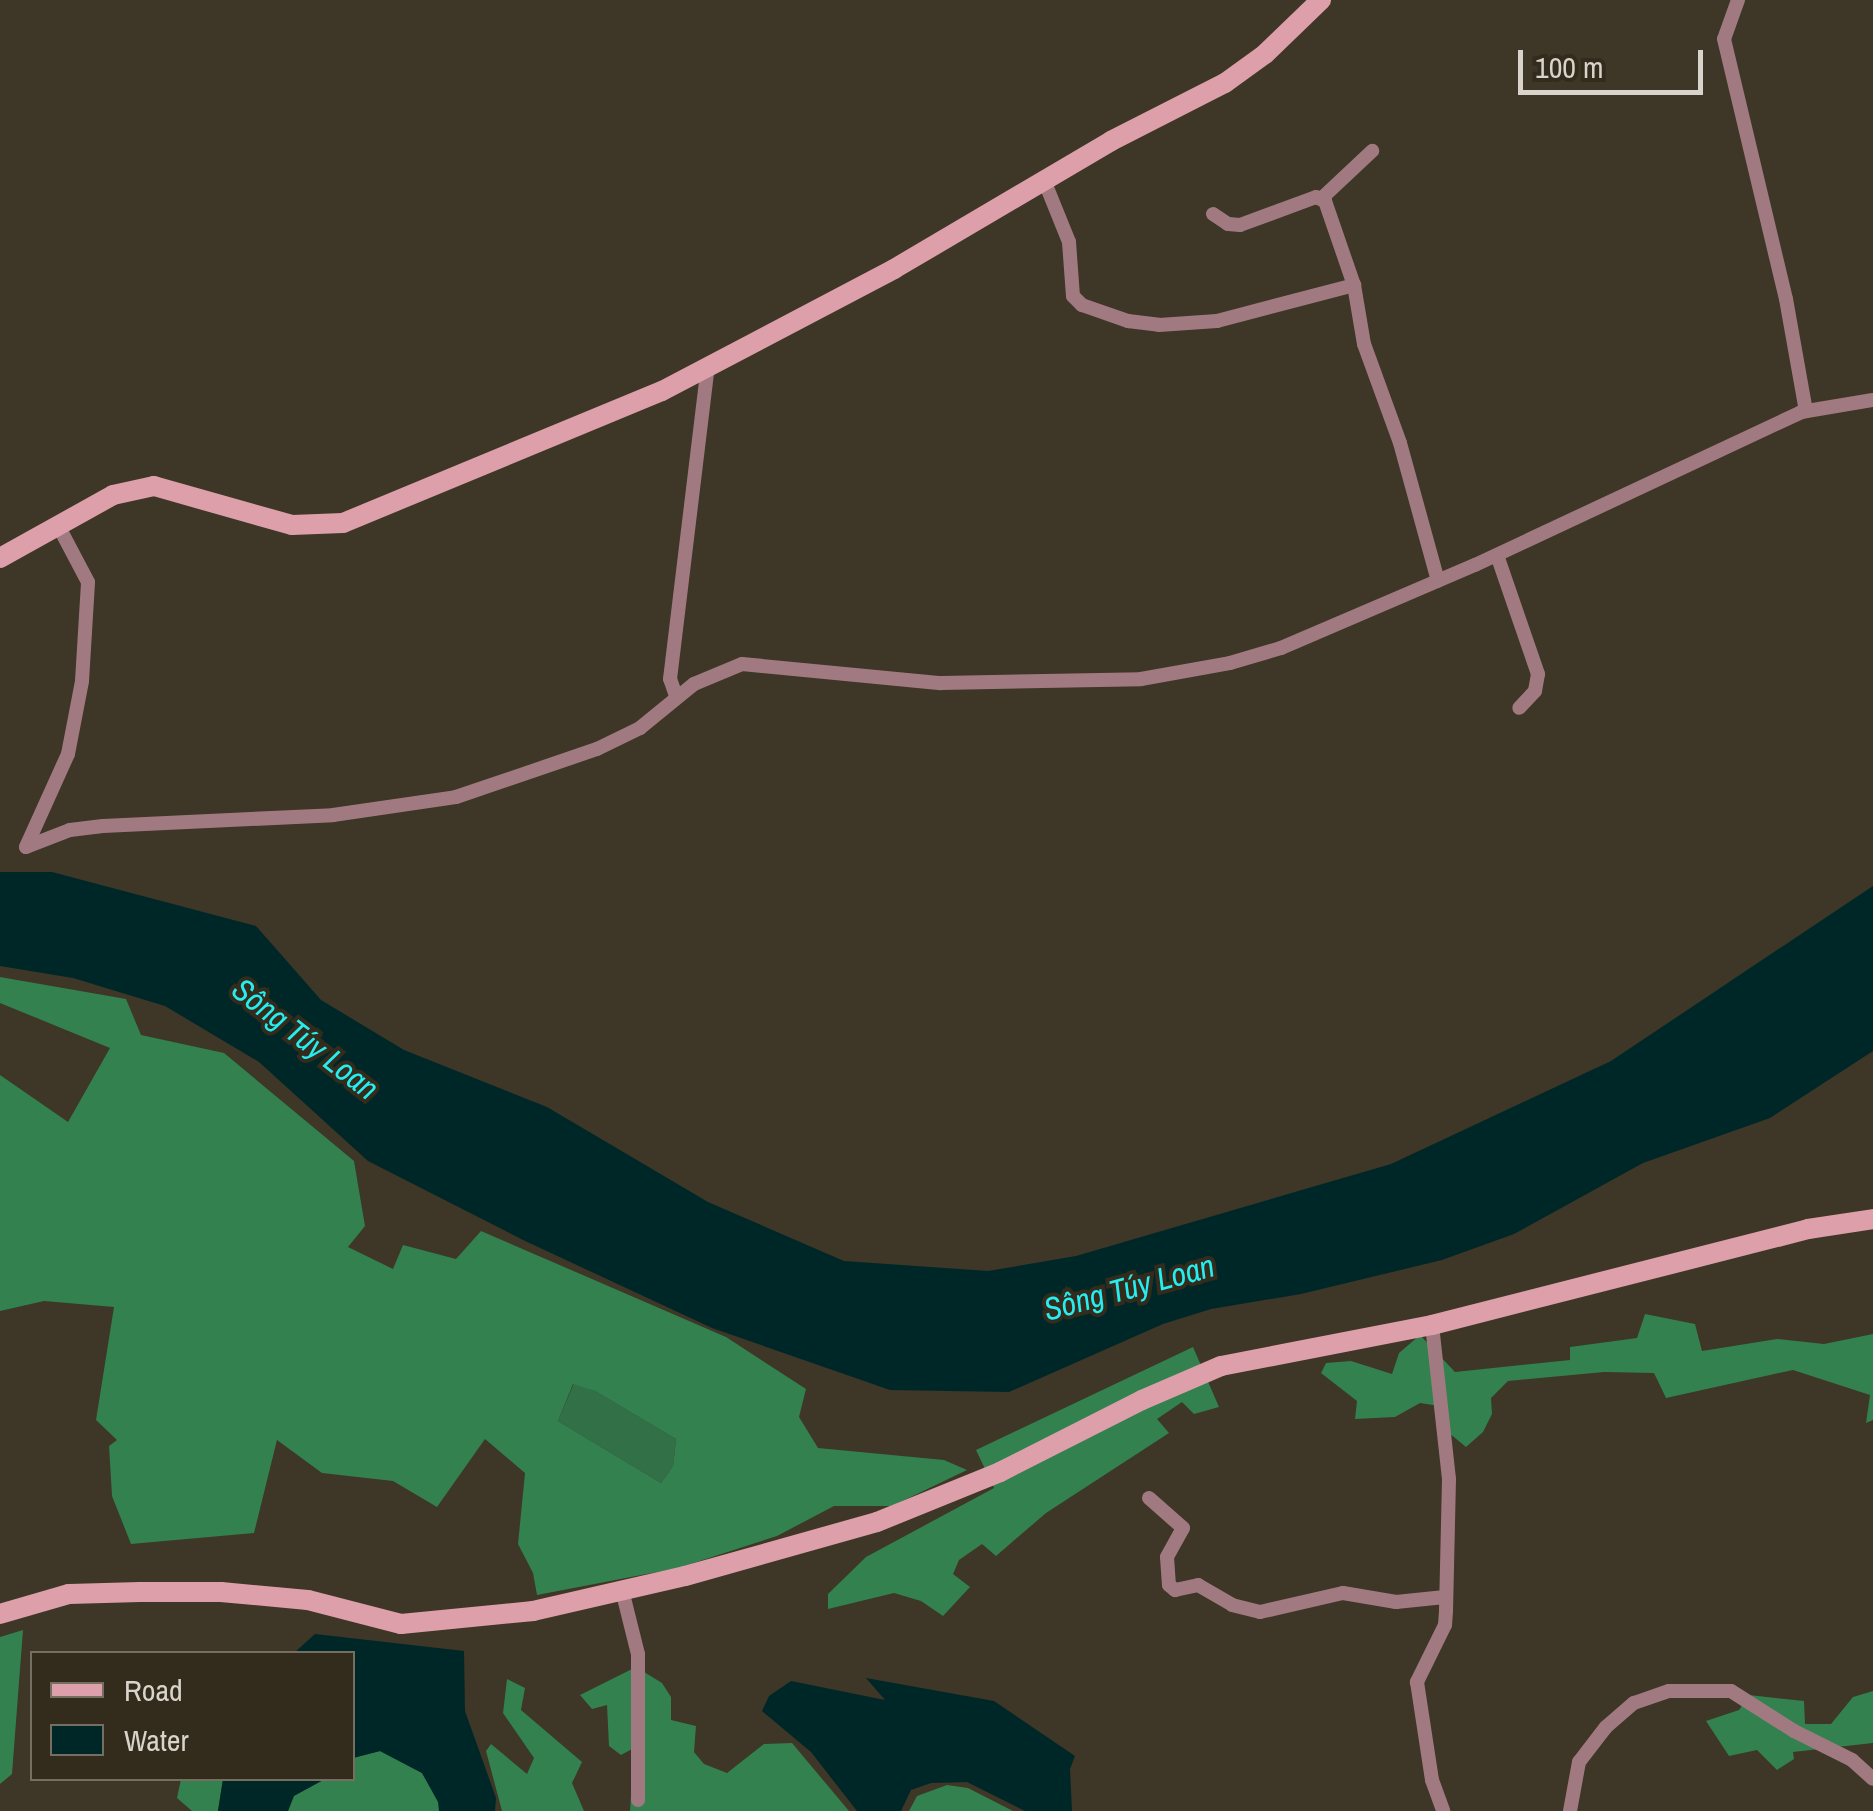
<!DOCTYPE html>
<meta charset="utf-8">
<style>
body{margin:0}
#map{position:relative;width:1873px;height:1811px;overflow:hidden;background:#3e3626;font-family:"Archivo Narrow",sans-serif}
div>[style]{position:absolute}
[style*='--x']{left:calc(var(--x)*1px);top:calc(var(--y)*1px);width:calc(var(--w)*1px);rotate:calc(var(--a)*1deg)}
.green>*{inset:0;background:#327147}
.forest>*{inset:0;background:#32814e}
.water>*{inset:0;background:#002728}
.street>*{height:14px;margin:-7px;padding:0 7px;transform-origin:7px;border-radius:7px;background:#a17a81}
.secondary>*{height:20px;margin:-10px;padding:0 10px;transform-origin:10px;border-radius:10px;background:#dd9faa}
span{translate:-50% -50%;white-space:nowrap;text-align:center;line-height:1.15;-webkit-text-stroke:8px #332c1c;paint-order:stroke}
.water-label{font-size:32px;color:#25edf0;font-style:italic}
.legend{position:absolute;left:30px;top:1651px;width:325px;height:130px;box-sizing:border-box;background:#332c1c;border:2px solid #756f62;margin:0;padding:12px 18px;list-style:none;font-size:30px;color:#d9d4cb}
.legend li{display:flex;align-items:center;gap:20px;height:50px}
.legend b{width:50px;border:2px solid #756f62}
.scale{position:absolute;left:1518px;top:50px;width:185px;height:45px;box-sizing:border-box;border:5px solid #d9d4cb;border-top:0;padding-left:12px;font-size:30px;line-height:35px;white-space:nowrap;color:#d9d4cb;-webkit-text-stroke:8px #332c1c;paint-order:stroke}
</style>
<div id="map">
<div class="green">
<div style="clip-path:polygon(574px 1383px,595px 1391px,676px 1439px,673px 1466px,661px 1483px,558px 1421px)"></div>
</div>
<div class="forest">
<div style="clip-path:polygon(evenodd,0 977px,126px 999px,141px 1035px,224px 1053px,354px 1161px,365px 1226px,348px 1247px,393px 1269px,403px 1245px,456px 1259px,481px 1231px,726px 1337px,806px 1389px,799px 1417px,818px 1448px,944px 1460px,967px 1470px,892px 1506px,834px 1506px,777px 1536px,678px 1568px,537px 1595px,533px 1573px,518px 1544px,525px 1473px,485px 1439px,437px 1507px,393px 1481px,322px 1473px,277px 1440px,254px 1533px,131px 1544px,112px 1496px,109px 1446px,117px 1440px,96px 1420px,114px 1307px,44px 1301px,0 1311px,0 1075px,68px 1122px,110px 1048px,0 1003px,0 977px,573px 1384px,595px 1391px,676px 1439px,673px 1466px,661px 1483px,558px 1421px,573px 1384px)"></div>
<div style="clip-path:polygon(1645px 1314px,1695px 1324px,1702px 1351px,1777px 1339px,1824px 1344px,1873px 1334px,1873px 1420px,1866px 1423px,1870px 1395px,1793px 1370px,1666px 1398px,1654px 1373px,1604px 1372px,1508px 1381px,1491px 1398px,1492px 1414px,1483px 1432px,1466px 1447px,1449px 1433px,1446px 1407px,1420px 1403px,1395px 1417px,1355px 1419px,1357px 1401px,1321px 1373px,1326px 1363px,1351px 1361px,1392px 1374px,1399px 1353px,1420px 1335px,1455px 1372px,1570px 1360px,1570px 1347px,1637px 1338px)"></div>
<div style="clip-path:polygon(1193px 1347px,1219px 1407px,1194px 1414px,1182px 1402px,1157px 1419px,1169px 1433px,1046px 1513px,996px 1556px,982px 1544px,959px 1560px,953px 1574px,970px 1587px,943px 1616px,921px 1601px,894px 1593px,828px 1609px,828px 1594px,866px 1557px,994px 1488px,976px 1450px)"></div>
<div style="clip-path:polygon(23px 1630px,12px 1774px,0 1784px,0 1637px)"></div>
<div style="clip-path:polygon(636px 1667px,662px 1683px,671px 1697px,671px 1720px,696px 1726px,694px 1752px,704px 1764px,727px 1773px,764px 1744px,792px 1743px,849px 1811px,630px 1811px,634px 1748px,621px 1755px,609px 1746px,607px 1705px,592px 1709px,580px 1695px)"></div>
<div style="clip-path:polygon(507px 1679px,525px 1688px,521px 1710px,582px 1762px,572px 1783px,584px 1811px,502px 1811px,486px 1751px,491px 1744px,527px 1774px,534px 1758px,503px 1713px)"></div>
<div style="clip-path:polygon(1873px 1691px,1873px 1743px,1793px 1752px,1794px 1759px,1777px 1770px,1757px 1750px,1729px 1756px,1706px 1721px,1739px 1710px,1749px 1695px,1804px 1701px,1805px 1724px,1831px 1724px,1853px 1697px)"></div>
<div style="clip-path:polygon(380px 1751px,422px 1773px,439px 1802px,439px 1811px,288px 1811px,293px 1796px,325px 1779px,352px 1778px,353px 1758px)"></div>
<div style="clip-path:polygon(181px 1779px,223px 1779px,218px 1811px,192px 1811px,177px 1798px)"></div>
<div style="clip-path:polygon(947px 1785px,968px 1788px,1013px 1811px,909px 1811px,917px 1796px)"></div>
</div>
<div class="water">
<div style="clip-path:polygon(0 872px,52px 872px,256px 926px,321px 1000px,404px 1050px,547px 1107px,708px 1202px,844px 1261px,988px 1271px,1076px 1256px,1391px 1164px,1611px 1061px,1873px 886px,1873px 1051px,1770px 1118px,1643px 1163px,1514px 1234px,1442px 1260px,1301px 1294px,1211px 1309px,1163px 1324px,1009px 1392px,890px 1390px,712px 1328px,523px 1240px,368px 1161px,259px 1062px,165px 1006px,73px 978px,0 966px)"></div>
<div style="clip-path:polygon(315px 1634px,464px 1651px,465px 1711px,496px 1798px,495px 1811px,439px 1811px,438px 1802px,422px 1773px,380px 1751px,353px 1758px,352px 1654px,294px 1653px)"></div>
<div style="clip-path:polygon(866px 1678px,994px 1701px,1075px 1756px,1070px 1769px,1072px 1811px,1025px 1811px,967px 1782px,931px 1783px,911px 1790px,901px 1811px,857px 1811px,811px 1752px,762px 1711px,769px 1696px,791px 1681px,885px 1700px)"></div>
<div style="clip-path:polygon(223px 1779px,223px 1778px,325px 1779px,294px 1796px,288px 1811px,218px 1811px)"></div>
</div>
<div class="street">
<div style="--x:1738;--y:0;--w:41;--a:109.7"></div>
<div style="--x:1724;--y:39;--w:267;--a:76.6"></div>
<div style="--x:1786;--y:299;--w:114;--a:79.9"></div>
<div style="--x:1044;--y:180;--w:67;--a:68"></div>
<div style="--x:1069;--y:242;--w:54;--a:85.8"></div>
<div style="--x:1073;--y:296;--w:13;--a:45"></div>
<div style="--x:1082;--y:305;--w:49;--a:19.2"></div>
<div style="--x:1128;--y:321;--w:31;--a:7"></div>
<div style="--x:1159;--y:325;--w:58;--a:-3.9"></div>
<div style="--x:1217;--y:321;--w:142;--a:-14.7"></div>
<div style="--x:1322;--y:198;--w:69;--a:-43.2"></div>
<div style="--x:1213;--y:214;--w:18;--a:34"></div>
<div style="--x:1228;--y:224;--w:12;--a:5"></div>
<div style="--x:1240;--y:225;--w:81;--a:-20.2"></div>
<div style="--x:1316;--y:197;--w:10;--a:24"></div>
<div style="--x:1325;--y:201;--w:89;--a:71"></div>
<div style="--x:1354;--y:285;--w:60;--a:80.4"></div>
<div style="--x:1364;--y:344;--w:105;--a:70"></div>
<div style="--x:1400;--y:443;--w:143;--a:74.6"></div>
<div style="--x:1497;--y:555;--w:126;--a:71"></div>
<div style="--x:1538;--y:674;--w:17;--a:100"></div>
<div style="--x:1535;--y:691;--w:23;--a:133"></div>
<div style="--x:676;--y:696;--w:18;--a:-109"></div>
<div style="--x:670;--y:679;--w:314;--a:-83.1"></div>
<div style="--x:26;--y:847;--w:47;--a:-21.1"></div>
<div style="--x:70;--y:830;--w:33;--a:-7"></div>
<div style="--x:103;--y:826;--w:230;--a:-2.7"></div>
<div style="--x:333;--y:815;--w:124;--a:-8.3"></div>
<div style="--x:456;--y:797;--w:149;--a:-18.8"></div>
<div style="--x:597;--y:749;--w:48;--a:-26"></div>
<div style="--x:640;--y:728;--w:70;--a:-39.2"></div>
<div style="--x:694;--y:684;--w:52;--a:-22.6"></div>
<div style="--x:742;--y:664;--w:200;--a:5.5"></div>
<div style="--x:941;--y:683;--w:200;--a:-1.1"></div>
<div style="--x:1141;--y:679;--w:90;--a:-10.2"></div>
<div style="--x:1230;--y:663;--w:53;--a:-16.4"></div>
<div style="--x:1281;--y:648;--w:211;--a:-23.2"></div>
<div style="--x:1475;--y:565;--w:360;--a:-25.1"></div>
<div style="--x:1801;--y:412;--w:73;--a:-9.5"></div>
<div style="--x:26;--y:847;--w:102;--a:-65.7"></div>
<div style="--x:68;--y:754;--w:74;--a:-79.1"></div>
<div style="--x:82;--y:681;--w:99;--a:-86.5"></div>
<div style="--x:88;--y:582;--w:62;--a:-117.8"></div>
<div style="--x:1432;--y:1325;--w:155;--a:83.7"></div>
<div style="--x:1449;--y:1479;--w:132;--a:91.3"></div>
<div style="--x:1446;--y:1611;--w:14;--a:94"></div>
<div style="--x:1445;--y:1625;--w:64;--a:116.2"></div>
<div style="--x:1417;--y:1682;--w:99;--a:81.3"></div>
<div style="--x:1432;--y:1780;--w:33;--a:70"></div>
<div style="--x:1149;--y:1498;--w:45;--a:41.4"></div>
<div style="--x:1183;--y:1528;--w:33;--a:119"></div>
<div style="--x:1167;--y:1557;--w:28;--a:86"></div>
<div style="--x:1169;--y:1585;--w:8;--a:40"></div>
<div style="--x:1175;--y:1590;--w:24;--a:-12"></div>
<div style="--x:1198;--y:1585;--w:39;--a:30"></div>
<div style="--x:1232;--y:1605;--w:29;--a:14"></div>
<div style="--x:1260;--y:1612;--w:85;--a:-12.9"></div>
<div style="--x:1343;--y:1593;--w:54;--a:9.6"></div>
<div style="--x:1396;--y:1602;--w:49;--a:-5.8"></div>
<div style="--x:622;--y:1590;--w:66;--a:76"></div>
<div style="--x:638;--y:1654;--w:146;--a:90"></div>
<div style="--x:1570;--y:1811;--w:50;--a:-79.6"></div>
<div style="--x:1579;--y:1762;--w:44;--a:-52.4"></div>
<div style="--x:1606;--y:1727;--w:37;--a:-41"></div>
<div style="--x:1634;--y:1703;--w:37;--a:-19"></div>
<div style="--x:1669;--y:1691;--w:62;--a:0"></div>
<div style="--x:1731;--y:1691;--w:75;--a:32.4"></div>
<div style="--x:1794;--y:1731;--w:65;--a:26.6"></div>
<div style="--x:1852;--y:1760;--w:28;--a:42"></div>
</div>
<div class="secondary">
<div style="--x:0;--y:558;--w:129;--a:-29.1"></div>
<div style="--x:113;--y:495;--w:42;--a:-12.4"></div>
<div style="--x:154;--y:486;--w:143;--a:15.8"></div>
<div style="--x:292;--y:525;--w:51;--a:-2.2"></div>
<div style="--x:343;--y:523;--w:345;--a:-22.5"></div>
<div style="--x:662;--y:391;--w:262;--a:-27.7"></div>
<div style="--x:894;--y:269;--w:252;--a:-30.5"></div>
<div style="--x:1111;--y:141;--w:128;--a:-27"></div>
<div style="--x:1225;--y:83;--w:49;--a:-35.9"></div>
<div style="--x:1265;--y:54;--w:78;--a:-44"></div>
<div style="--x:0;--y:1614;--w:72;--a:-16.2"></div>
<div style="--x:69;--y:1594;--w:71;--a:-1.6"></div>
<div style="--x:140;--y:1592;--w:81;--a:0"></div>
<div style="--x:221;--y:1592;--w:87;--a:5.3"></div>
<div style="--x:308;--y:1600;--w:96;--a:14.5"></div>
<div style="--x:401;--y:1624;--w:133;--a:-5.6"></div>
<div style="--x:533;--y:1611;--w:156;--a:-13"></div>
<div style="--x:685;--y:1576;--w:199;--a:-15.7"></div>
<div style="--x:877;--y:1522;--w:133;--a:-22.1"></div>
<div style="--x:1000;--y:1472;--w:159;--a:-26.9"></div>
<div style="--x:1142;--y:1400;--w:86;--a:-23.3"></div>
<div style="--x:1221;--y:1366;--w:215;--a:-11"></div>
<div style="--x:1432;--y:1325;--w:388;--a:-14.3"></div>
<div style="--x:1808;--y:1229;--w:66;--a:-8.7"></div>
</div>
<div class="water-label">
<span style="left:305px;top:1039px;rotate:38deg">Sông Túy Loan</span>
<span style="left:1129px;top:1288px;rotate:-15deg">Sông Túy Loan</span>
</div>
<ul class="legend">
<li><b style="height:12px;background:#dd9faa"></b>Road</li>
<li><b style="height:28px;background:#002728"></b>Water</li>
</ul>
<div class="scale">100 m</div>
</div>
